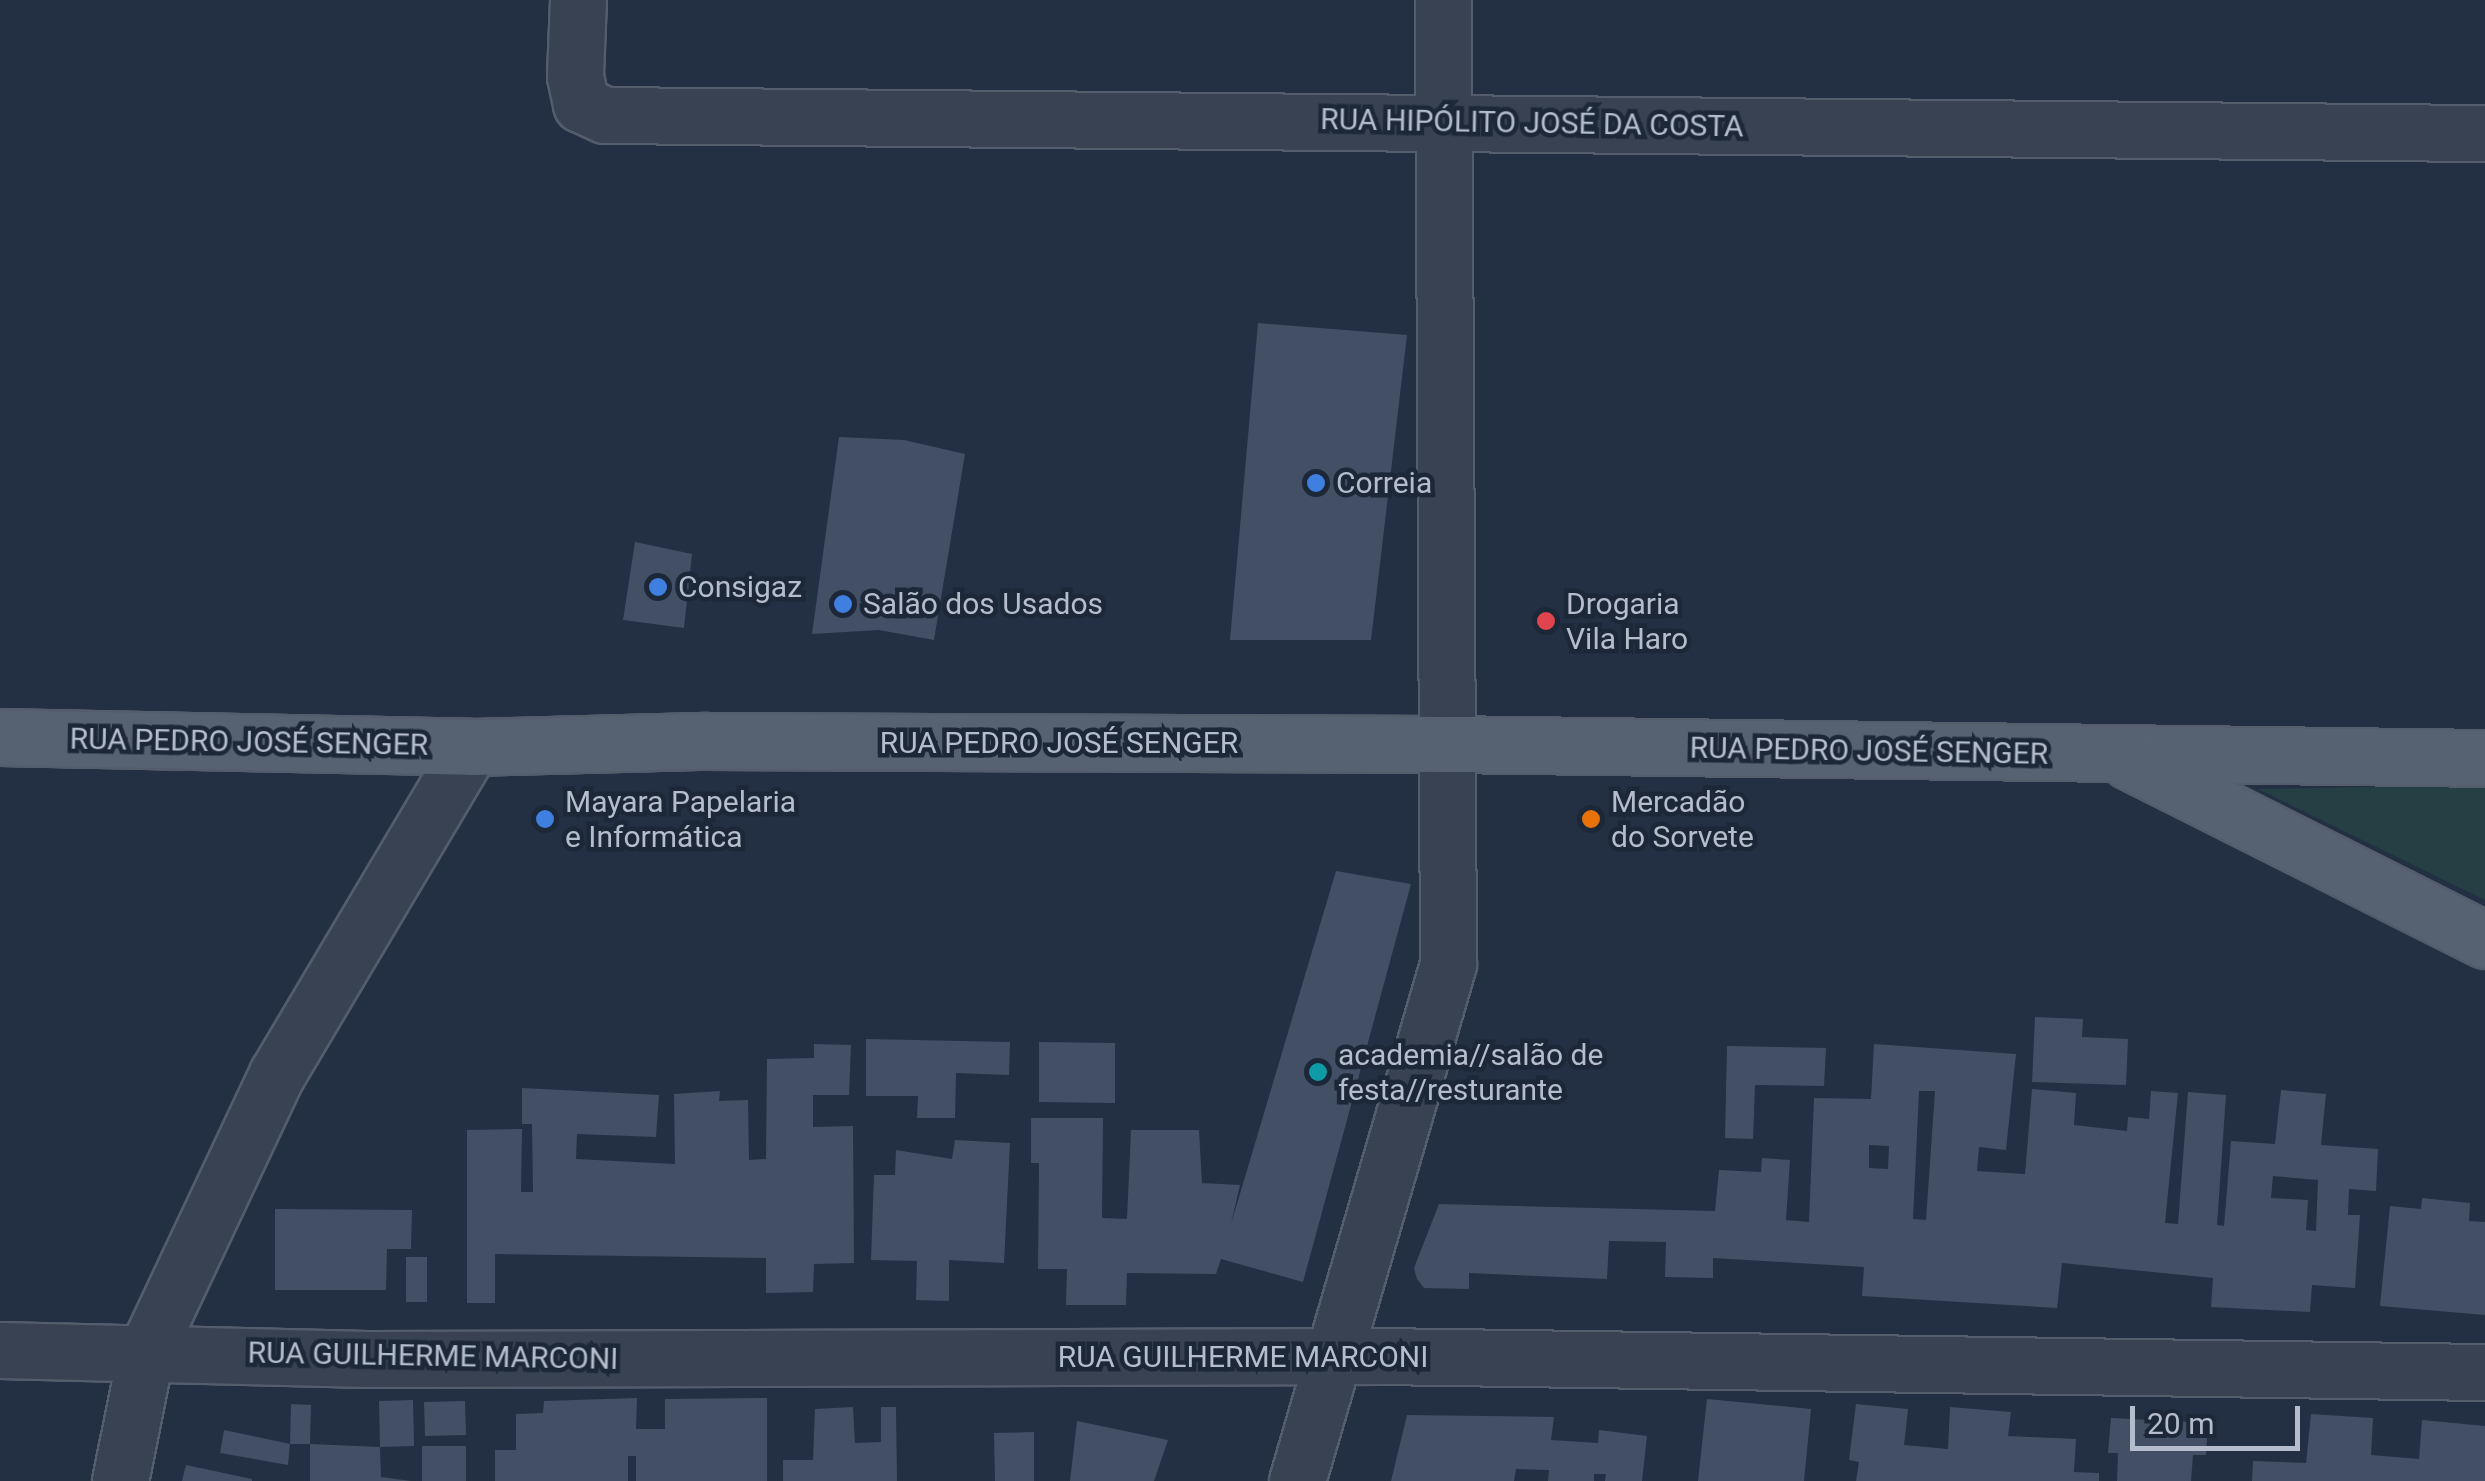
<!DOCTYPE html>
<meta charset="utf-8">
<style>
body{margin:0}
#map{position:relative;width:2485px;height:1481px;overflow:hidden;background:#233043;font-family:Roboto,sans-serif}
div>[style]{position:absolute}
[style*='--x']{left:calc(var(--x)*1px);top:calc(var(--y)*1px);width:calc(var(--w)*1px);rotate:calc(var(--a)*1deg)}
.green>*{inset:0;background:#253f44}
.building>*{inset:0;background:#424f65}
.roads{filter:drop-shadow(2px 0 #535d6c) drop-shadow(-2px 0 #535d6c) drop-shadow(0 2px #535d6c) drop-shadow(0 -2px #535d6c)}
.minor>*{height:55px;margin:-27.5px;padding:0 27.5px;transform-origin:27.5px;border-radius:27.5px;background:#384252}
.major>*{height:55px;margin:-27.5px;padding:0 27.5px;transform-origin:27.5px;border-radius:27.5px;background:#566172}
.dots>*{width:28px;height:28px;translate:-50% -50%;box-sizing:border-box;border:5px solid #1c2737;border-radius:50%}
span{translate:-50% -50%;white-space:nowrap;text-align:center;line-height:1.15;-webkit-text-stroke:9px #1c2737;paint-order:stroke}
.street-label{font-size:30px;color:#b5bdcc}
.poi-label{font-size:30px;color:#b5bdcc}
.left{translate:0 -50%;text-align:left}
.scale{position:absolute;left:2130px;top:1406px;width:170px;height:45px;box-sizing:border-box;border:5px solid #b5bdcc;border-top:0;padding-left:12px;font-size:30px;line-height:35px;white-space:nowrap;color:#b5bdcc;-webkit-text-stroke:8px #1c2737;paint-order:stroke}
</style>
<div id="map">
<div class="green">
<div style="clip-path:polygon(2485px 785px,2485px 900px,2258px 789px)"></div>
</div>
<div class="building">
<div style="clip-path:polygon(1258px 323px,1407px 335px,1371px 640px,1230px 640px)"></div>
<div style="clip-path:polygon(839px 437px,904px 440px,965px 454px,934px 640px,879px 630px,812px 634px)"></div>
<div style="clip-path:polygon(635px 542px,692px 554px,684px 628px,623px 620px)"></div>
<div style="clip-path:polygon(1336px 871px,1411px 884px,1303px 1282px,1221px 1259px,1216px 1274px,1127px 1273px,1126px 1305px,1066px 1305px,1067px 1269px,1038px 1269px,1039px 1163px,1031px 1163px,1031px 1118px,1103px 1118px,1102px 1218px,1127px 1219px,1131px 1130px,1199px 1130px,1202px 1183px,1240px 1185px,1231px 1224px)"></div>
<div style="clip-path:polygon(2035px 1017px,2083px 1019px,2082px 1037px,2128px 1039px,2126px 1085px,2032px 1082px)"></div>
<div style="clip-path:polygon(866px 1039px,1010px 1042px,1009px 1075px,956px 1073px,955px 1118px,917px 1118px,918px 1096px,866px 1096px)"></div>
<div style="clip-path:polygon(1039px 1042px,1115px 1043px,1115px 1103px,1039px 1102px)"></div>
<div style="clip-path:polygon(814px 1044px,851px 1045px,849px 1095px,813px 1095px,813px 1127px,853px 1126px,854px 1263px,814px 1264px,813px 1292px,766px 1293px,766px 1258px,495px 1254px,495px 1303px,467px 1303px,467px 1130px,522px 1129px,521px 1192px,533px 1192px,532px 1124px,522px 1124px,522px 1088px,659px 1095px,656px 1137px,577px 1134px,576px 1159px,675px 1164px,674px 1094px,720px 1091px,719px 1101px,748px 1100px,749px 1160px,766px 1159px,767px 1059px,814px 1058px)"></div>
<div style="clip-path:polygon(evenodd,1874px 1044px,2016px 1054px,2006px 1150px,1979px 1147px,1977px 1171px,2025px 1174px,2032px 1089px,2076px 1093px,2074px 1125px,2127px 1131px,2128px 1117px,2149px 1119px,2151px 1091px,2178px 1093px,2165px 1223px,2178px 1224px,2188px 1092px,2226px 1095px,2217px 1225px,2224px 1226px,2231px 1141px,2275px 1144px,2281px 1090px,2326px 1094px,2321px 1145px,2378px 1149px,2376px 1191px,2349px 1189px,2348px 1215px,2360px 1215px,2355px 1288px,2312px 1285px,2310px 1312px,2211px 1307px,2213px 1278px,2062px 1263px,2057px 1308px,1862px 1296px,1864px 1267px,1713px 1258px,1713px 1278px,1665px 1277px,1666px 1242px,1609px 1241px,1607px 1279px,1469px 1273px,1469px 1289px,1424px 1288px,1417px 1279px,1414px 1268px,1439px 1204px,1715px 1211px,1719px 1170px,1761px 1172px,1762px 1158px,1790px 1160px,1786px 1220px,1809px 1222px,1814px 1098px,1871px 1099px,1874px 1044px,1919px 1091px,1935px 1091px,1926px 1220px,1913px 1219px,1919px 1091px,1874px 1044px,1869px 1145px,1889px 1146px,1888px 1169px,1869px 1168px,1869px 1145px,1874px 1044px,2273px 1176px,2318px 1180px,2316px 1231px,2306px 1230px,2308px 1200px,2271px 1198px,2273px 1176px)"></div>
<div style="clip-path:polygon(1727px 1046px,1826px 1048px,1824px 1086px,1755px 1085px,1753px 1139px,1725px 1138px)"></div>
<div style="clip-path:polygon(955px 1140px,1010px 1143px,1004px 1263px,949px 1260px,949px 1301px,916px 1300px,917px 1261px,871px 1260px,874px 1175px,895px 1175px,896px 1150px,952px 1159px)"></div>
<div style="clip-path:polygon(2422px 1198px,2470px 1203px,2469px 1221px,2485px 1222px,2485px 1315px,2380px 1306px,2390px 1206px,2421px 1209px)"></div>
<div style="clip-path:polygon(275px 1209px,412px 1210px,411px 1249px,387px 1249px,386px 1290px,275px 1290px)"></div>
<div style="clip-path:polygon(406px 1257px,427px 1257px,427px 1302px,406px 1302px)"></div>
<div style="clip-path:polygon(637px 1398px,636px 1429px,665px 1429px,665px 1399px,767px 1398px,767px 1481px,636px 1481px,636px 1456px,628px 1456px,628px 1481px,495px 1481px,495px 1450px,516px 1450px,516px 1414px,543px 1413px,544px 1401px)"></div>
<div style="clip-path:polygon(1707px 1399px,1811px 1409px,1804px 1481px,1698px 1481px)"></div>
<div style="clip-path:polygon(413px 1400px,414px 1446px,380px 1447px,381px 1477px,411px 1481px,310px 1481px,310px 1444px,380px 1447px,379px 1401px)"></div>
<div style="clip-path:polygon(465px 1401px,466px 1435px,425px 1436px,424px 1402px)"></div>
<div style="clip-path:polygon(291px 1404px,311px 1405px,310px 1444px,290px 1444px,288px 1465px,220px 1453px,224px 1430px,290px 1444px)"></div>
<div style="clip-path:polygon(1856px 1404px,1908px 1409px,1904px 1445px,1948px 1449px,1950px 1407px,2011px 1412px,2008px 1436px,2076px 1439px,2074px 1472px,2099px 1473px,2099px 1481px,1856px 1481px,1859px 1462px,1849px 1460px)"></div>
<div style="clip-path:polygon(853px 1407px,855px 1443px,881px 1442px,881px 1407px,896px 1407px,897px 1481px,783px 1481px,783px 1460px,813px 1460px,815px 1409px)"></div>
<div style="clip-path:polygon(2311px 1414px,2373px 1418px,2371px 1455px,2419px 1459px,2422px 1420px,2485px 1426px,2485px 1481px,2252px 1481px,2253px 1461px,2306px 1463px)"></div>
<div style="clip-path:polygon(1407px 1415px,1554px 1417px,1551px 1440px,1598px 1443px,1599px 1430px,1647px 1436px,1642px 1481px,1605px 1481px,1606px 1474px,1594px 1474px,1594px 1481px,1548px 1481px,1549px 1470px,1516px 1469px,1514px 1481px,1391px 1481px)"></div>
<div style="clip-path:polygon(2111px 1418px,2208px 1423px,2206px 1455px,2193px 1455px,2191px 1481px,2117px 1481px,2118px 1453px,2108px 1453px)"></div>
<div style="clip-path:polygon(1077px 1421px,1168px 1440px,1154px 1481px,1070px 1481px)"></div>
<div style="clip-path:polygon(1034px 1432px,1034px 1481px,995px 1481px,994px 1433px)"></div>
<div style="clip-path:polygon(422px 1446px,466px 1446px,466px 1481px,422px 1481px)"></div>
<div style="clip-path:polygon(186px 1465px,252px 1479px,252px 1481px,182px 1481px)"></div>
</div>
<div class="roads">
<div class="minor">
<div style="--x:578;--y:0;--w:76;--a:92.3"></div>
<div style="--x:575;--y:76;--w:29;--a:78"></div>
<div style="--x:581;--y:104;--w:26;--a:25"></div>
<div style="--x:605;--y:115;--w:1880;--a:0.55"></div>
<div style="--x:0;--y:1350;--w:367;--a:1.4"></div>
<div style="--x:367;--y:1359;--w:1011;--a:-0.17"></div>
<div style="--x:1378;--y:1356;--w:1107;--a:0.83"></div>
<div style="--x:120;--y:1481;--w:132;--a:-78.6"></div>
<div style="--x:146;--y:1352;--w:307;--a:-64.8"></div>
<div style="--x:277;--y:1074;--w:380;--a:-59.3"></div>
<div style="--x:1297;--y:1481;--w:539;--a:-73.72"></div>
<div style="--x:1448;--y:964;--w:964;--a:-90.3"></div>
</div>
<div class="major">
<div style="--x:0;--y:737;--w:471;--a:1.2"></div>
<div style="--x:471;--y:747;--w:236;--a:-1.5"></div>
<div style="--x:707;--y:741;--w:739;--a:0.23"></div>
<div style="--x:1446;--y:744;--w:1039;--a:0.77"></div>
<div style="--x:2129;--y:761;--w:398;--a:26.7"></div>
</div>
</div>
<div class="dots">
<div style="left:1316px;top:483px;background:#3f7fe0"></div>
<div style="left:658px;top:587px;background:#3f7fe0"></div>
<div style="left:843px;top:604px;background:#3f7fe0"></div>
<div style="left:1546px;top:621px;background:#e0444e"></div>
<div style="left:545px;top:819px;background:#3f7fe0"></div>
<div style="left:1591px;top:819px;background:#e8710a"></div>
<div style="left:1318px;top:1072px;background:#0f9aa8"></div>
</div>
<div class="street-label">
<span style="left:1532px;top:123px;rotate:1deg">RUA HIPÓLITO JOSÉ DA COSTA</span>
<span style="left:249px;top:742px;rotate:1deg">RUA PEDRO JOSÉ SENGER</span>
<span style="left:1059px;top:743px">RUA PEDRO JOSÉ SENGER</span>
<span style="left:1869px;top:751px;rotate:1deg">RUA PEDRO JOSÉ SENGER</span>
<span style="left:433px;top:1356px;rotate:1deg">RUA GUILHERME MARCONI</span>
<span style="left:1243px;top:1357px">RUA GUILHERME MARCONI</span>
</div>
<div class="poi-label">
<span class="left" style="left:1336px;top:483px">Correia</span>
<span class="left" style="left:678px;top:587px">Consigaz</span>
<span class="left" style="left:863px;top:604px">Salão dos Usados</span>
<span class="left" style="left:1566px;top:621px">Drogaria<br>Vila Haro</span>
<span class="left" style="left:565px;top:819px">Mayara Papelaria<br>e Informática</span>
<span class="left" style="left:1611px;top:819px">Mercadão<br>do Sorvete</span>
<span class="left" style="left:1338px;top:1072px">academia//salão de<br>festa//resturante</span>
</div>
<div class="scale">20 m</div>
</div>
